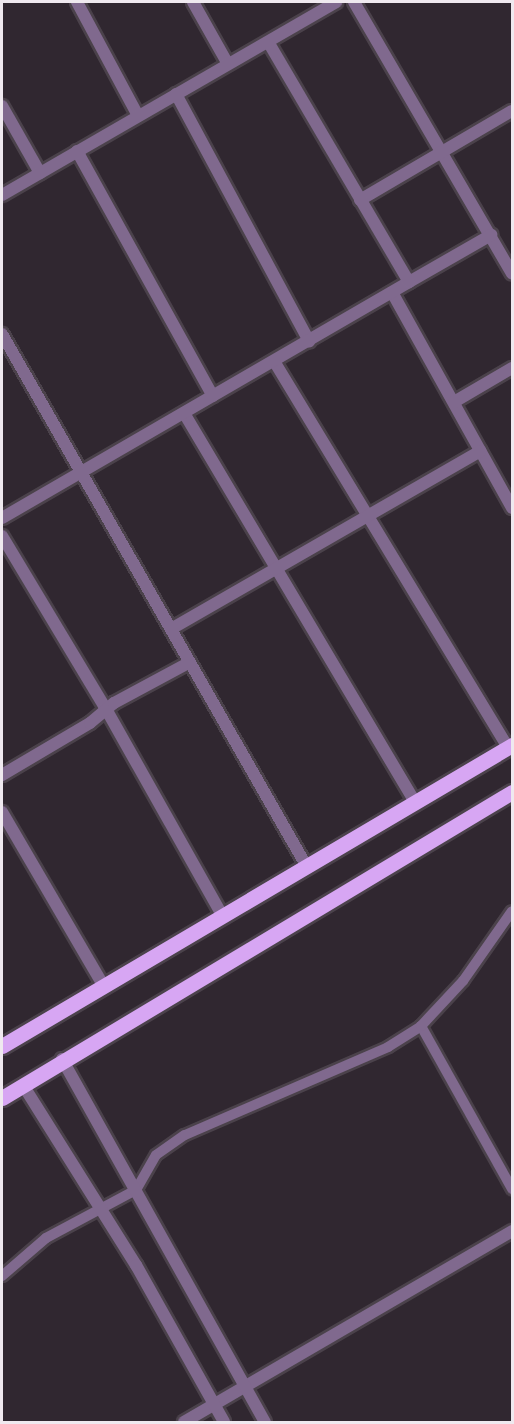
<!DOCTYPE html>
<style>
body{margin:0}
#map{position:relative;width:514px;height:1424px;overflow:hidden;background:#302730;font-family:Spectral,serif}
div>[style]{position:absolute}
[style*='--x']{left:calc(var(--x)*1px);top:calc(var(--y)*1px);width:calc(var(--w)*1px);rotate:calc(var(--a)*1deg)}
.roads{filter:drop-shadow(2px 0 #4b424b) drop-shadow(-2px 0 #4b424b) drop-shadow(0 2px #4b424b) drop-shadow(0 -2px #4b424b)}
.service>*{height:10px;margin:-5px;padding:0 5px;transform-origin:5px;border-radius:5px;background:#80698e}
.minor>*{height:12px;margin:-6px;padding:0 6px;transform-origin:6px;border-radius:6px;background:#80698e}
.tertiary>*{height:12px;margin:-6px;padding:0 6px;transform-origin:6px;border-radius:6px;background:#80698e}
.primary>*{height:15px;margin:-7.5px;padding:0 7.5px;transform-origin:7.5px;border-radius:7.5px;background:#d7a6f3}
span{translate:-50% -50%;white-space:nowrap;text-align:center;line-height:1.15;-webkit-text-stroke:5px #151216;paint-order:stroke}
.frame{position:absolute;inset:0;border:3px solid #efe9ef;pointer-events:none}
</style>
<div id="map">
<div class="roads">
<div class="service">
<div style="--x:421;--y:1026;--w:187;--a:60.8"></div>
<div style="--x:2;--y:1276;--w:58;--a:-40.8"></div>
<div style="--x:46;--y:1238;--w:102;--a:-28.1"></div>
<div style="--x:136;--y:1190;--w:40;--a:-60.3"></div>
<div style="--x:156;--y:1155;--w:35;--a:-35"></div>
<div style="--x:185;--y:1135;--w:221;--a:-23.4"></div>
<div style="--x:388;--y:1047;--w:39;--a:-32"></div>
<div style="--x:421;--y:1026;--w:62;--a:-47"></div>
<div style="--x:463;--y:981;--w:85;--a:-55"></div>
</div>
<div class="minor">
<div style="--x:77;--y:2;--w:129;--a:61.8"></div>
<div style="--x:193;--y:2;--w:71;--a:60.6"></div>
<div style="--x:354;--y:2;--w:314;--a:59.8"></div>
<div style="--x:176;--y:94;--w:281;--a:61.7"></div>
<div style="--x:2;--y:106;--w:77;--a:60.4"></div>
<div style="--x:77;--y:151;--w:280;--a:61"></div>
<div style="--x:360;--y:200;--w:176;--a:-30.4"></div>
<div style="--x:409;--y:282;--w:95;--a:-29.8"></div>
<div style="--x:393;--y:294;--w:245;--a:60.9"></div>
<div style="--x:274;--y:361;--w:451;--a:58.8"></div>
<div style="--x:454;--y:402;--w:67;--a:-30.4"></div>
<div style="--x:184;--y:413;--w:452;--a:59.3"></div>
<div style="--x:2;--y:518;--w:470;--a:-30.1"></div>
<div style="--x:409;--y:282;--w:278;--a:-120.4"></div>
<div style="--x:2;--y:536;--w:202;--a:59"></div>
<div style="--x:106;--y:709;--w:236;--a:60.6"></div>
<div style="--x:171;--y:629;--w:357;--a:-29.9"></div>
<div style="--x:2;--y:775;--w:102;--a:-30.6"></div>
<div style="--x:90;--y:723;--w:31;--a:-40"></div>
<div style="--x:114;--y:703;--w:86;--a:-28.3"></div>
<div style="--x:2;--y:812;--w:200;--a:59.7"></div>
<div style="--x:184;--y:1422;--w:380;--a:-30.2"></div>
</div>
<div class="tertiary">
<div style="--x:2;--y:195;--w:386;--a:-30"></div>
<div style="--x:2;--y:334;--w:614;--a:60.22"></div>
<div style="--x:62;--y:1059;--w:416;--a:60.8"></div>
<div style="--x:23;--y:1085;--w:213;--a:57.9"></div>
<div style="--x:136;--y:1265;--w:180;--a:60.7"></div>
</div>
<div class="primary">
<div style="--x:2;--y:1046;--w:592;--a:-30.55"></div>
<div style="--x:2;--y:1098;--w:595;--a:-30.96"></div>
</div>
</div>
<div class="frame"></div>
</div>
